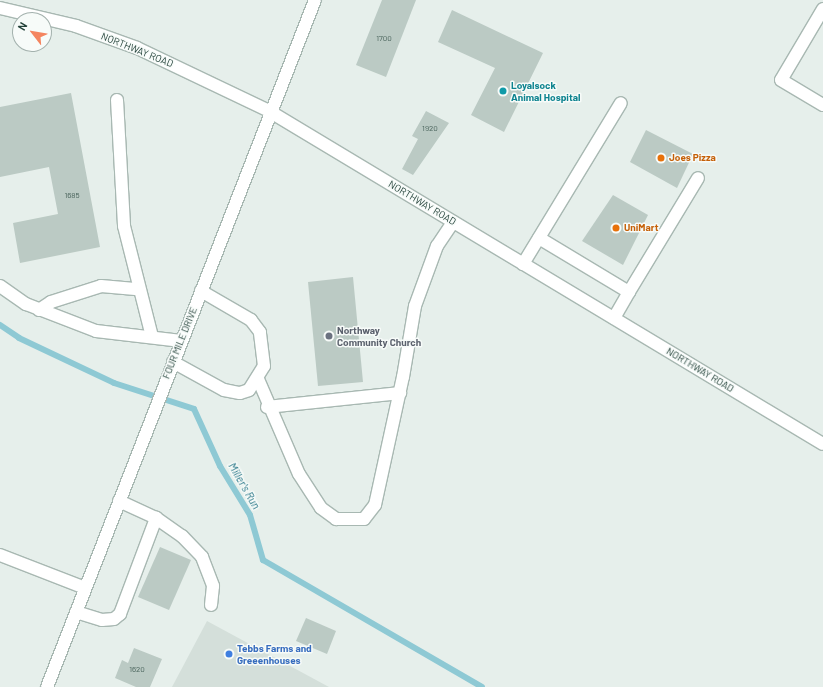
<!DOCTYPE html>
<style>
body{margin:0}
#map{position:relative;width:823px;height:687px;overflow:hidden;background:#e6efeb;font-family:Barlow,sans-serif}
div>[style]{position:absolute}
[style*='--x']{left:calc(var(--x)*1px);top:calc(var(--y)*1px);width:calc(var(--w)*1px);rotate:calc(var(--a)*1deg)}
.built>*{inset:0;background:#d4dfda}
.stream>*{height:6px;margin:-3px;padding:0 3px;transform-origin:3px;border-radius:3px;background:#8ec9d4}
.building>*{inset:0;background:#bbcac4}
.roads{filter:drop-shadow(1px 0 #a8b8b2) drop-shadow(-1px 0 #a8b8b2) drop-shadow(0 1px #a8b8b2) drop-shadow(0 -1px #a8b8b2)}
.minor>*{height:12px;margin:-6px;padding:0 6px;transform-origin:6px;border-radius:6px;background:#fff}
.dots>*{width:11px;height:11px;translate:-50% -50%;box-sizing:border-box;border:2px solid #f7fbf9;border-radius:50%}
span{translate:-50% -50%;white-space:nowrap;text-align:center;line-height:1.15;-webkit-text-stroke:3px #f7fbf9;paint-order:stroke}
.number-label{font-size:8px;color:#4a645c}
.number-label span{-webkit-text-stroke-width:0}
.street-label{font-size:10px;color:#24423a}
.culture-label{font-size:10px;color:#0d838f;font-weight:700}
.left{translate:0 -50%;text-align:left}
.food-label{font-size:10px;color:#c56008;font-weight:700}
.worship-label{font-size:10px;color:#5b616d;font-weight:700}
.shop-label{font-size:10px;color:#366cbe;font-weight:700}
.water-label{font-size:11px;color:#1c6f80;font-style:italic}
.north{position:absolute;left:12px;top:12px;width:40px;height:40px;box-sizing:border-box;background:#f7fbf9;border:1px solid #a3b1ad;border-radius:50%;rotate:301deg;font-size:11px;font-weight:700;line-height:16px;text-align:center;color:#24423a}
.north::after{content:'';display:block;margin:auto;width:14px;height:18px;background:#f4845f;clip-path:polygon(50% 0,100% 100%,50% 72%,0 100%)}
</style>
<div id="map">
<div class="built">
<div style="clip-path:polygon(207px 621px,329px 687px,172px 687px)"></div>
</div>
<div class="stream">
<div style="--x:0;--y:325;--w:23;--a:34"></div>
<div style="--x:19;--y:338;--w:105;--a:25.3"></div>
<div style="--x:114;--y:383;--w:84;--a:18"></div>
<div style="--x:194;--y:409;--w:63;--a:65.5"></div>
<div style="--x:220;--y:466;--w:57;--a:58.5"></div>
<div style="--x:250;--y:515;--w:47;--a:73.9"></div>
<div style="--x:263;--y:560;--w:253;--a:30.1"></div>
</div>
<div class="building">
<div style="clip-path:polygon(382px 0,416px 0,386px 77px,356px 65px)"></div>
<div style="clip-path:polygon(452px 10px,543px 53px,504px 132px,471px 115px,495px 68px,438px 42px)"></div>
<div style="clip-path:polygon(71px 93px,100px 247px,20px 263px,13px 223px,58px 214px,49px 167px,0 177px,0 107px)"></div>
<div style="clip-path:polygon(426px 111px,449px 123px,413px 175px,402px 169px,418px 139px,412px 136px)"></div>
<div style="clip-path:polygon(646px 130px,693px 154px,677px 188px,630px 162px)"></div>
<div style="clip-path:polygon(613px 195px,648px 215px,623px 265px,582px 241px)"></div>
<div style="clip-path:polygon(353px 277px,363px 382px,318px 386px,308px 282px)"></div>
<div style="clip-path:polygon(160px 547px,191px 560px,169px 610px,138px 597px)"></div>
<div style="clip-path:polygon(306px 618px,336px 631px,327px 654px,296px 641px)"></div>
<div style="clip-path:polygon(134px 648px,162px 659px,150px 687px,136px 687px,115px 678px,122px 660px,128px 663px)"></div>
</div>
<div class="roads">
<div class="minor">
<div style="--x:0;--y:8;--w:78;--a:13.3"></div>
<div style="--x:76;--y:26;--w:65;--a:19.8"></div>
<div style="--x:137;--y:48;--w:146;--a:25.5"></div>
<div style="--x:269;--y:111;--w:646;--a:31.01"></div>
<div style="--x:823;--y:9;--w:82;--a:120.6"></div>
<div style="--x:781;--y:80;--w:49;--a:30.8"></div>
<div style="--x:117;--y:100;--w:126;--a:86.8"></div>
<div style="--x:124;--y:226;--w:114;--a:75.8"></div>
<div style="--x:539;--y:238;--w:105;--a:31"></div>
<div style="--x:629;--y:292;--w:133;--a:-58.8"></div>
<div style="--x:523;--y:264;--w:188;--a:-58.7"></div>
<div style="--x:0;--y:286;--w:32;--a:35"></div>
<div style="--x:26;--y:304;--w:75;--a:21.1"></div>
<div style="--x:96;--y:331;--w:86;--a:6.7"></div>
<div style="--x:39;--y:310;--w:14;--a:-34"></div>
<div style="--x:51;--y:302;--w:52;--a:-17.7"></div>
<div style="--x:101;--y:286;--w:37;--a:5"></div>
<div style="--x:614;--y:318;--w:30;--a:-60"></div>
<div style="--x:173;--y:362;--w:58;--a:28.8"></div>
<div style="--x:224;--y:390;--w:16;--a:11"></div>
<div style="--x:240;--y:393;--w:9;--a:-18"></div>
<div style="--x:249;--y:390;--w:28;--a:-58"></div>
<div style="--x:264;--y:366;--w:34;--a:-97"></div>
<div style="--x:260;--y:332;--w:15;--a:-127"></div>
<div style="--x:251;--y:320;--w:58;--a:-149.9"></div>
<div style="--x:258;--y:379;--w:103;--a:66.7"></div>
<div style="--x:299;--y:474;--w:40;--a:57.1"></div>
<div style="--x:321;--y:508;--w:19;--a:36"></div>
<div style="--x:336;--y:519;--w:28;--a:0"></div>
<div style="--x:364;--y:519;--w:18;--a:-52"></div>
<div style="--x:375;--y:505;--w:131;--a:-77.7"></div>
<div style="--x:403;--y:377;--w:72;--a:-80.4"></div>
<div style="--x:415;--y:306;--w:64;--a:-69.9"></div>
<div style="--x:437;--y:246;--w:29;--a:-56"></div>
<div style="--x:267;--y:407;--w:134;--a:-6"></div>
<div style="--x:119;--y:501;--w:41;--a:24.7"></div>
<div style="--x:156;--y:518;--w:32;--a:35"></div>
<div style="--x:182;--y:536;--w:29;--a:46"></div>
<div style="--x:202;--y:557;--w:31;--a:69"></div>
<div style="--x:213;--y:586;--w:19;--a:96"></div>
<div style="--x:0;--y:555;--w:91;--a:21.2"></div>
<div style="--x:76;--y:612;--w:27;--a:17"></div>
<div style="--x:102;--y:620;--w:12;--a:-5"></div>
<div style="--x:114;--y:619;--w:8;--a:-40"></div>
<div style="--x:120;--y:614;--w:103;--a:-69.4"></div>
<div style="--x:47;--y:687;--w:737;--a:-68.69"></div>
</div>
</div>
<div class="dots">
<div style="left:503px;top:91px;background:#0f9aa8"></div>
<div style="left:661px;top:158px;background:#e8710a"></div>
<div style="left:616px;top:228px;background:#e8710a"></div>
<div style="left:329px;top:336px;background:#6b7280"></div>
<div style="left:229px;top:654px;background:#3f7fe0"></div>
</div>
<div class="number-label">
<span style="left:384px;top:39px">1700</span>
<span style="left:430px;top:129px">1920</span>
<span style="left:72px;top:196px">1685</span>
<span style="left:137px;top:670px">1620</span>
</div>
<div class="street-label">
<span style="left:137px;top:50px;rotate:22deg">NORTHWAY ROAD</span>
<span style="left:422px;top:203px;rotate:31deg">NORTHWAY ROAD</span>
<span style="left:180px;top:343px;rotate:-68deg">FOUR MILE DRIVE</span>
<span style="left:700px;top:370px;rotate:31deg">NORTHWAY ROAD</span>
</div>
<div class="culture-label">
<span class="left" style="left:511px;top:91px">Loyalsock<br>Animal Hospital</span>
</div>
<div class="food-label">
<span class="left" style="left:669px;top:158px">Joes Pizza</span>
<span class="left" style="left:624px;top:228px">UniMart</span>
</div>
<div class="worship-label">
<span class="left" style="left:337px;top:336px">Northway<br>Community Church</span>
</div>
<div class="shop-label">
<span class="left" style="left:237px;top:654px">Tebbs Farms and<br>Greeenhouses</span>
</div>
<div class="water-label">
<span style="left:244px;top:486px;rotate:60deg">Miller's Run</span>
</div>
<div class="north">N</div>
</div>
